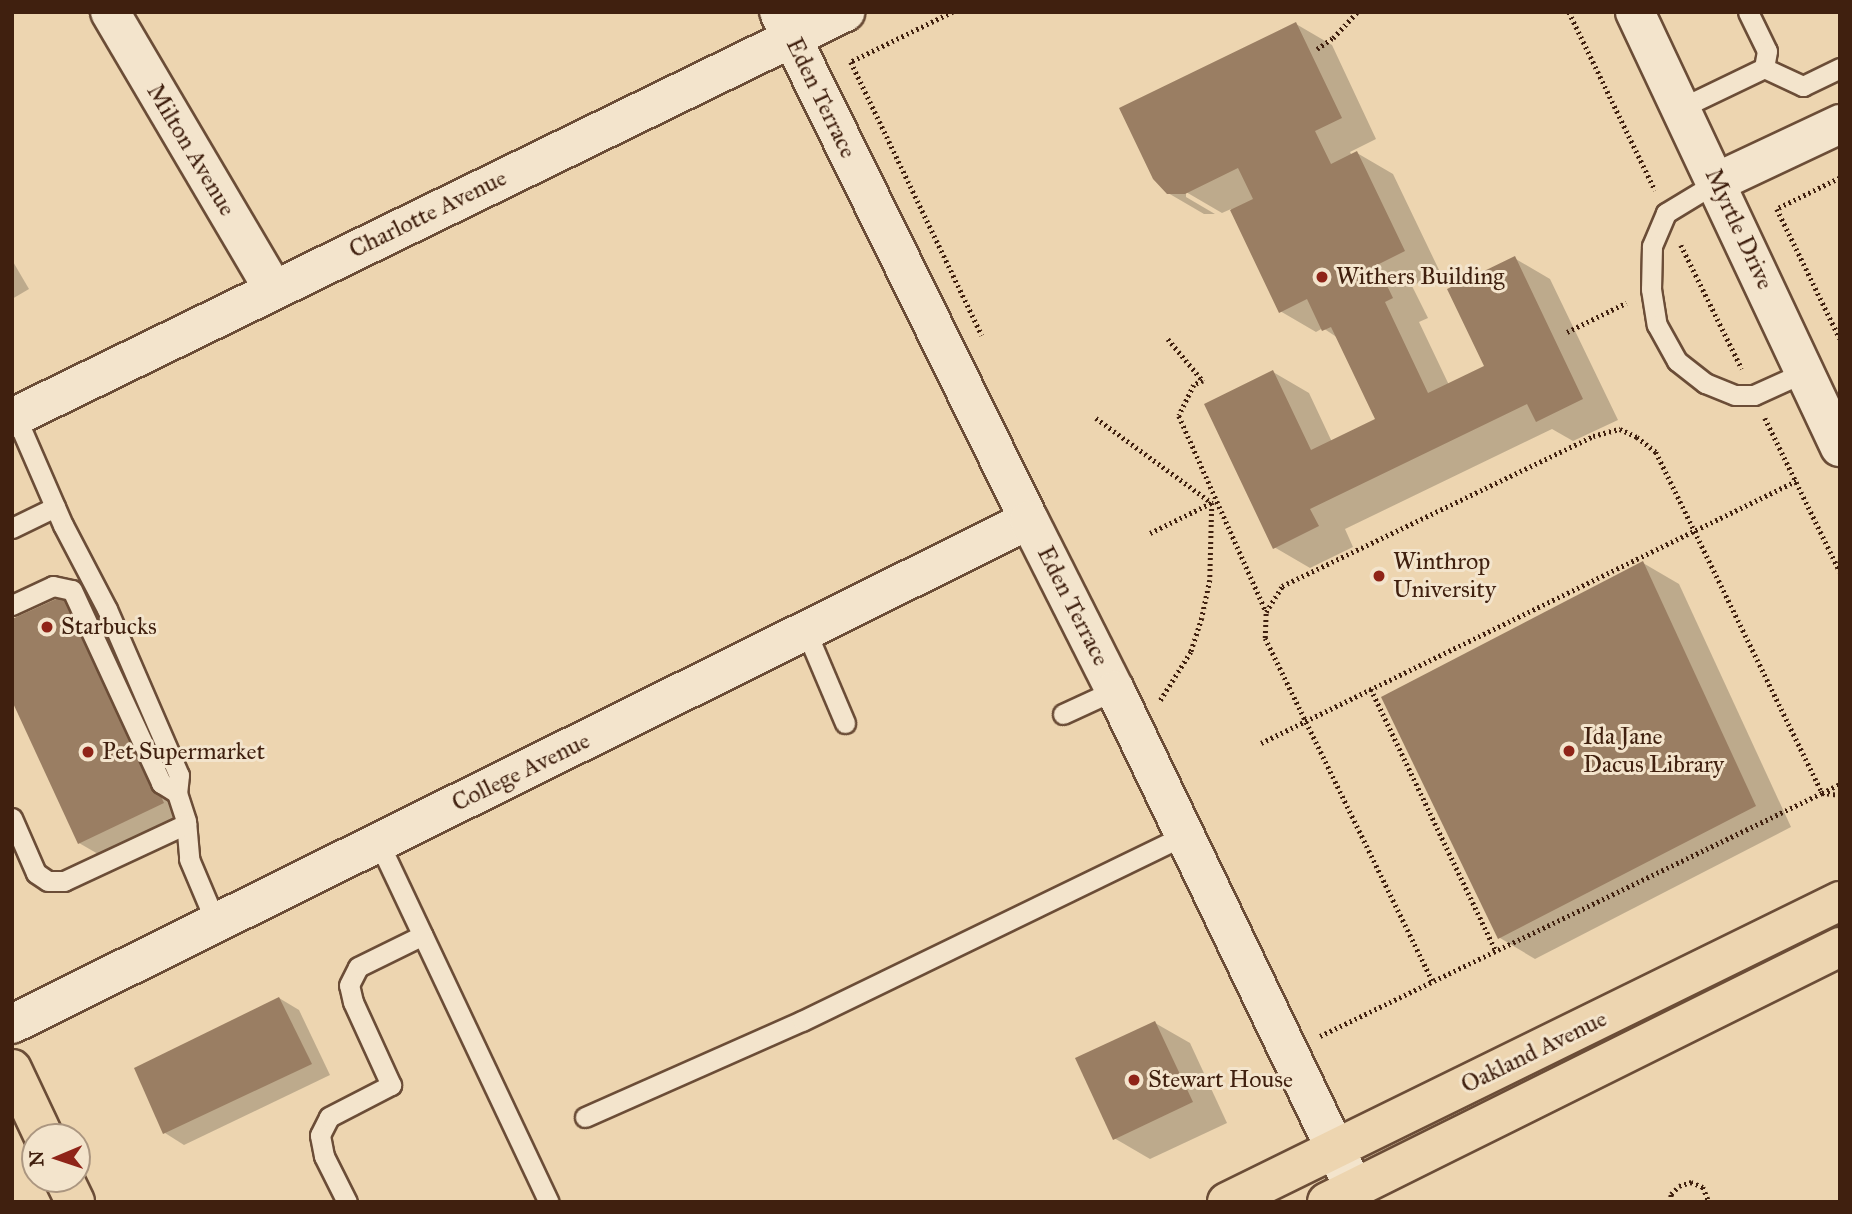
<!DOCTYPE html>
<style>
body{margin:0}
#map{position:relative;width:1852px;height:1214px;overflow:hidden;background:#edd5b0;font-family:"IM FELL Great Primer",serif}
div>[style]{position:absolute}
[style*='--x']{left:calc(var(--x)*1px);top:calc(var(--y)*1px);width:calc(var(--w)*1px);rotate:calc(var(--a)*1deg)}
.shadow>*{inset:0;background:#0003}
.building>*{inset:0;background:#9a7e63}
.path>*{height:4.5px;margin-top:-2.25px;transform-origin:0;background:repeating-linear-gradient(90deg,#40200f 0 2px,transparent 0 5.5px)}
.roads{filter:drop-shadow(2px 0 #6b4d37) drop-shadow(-2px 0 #6b4d37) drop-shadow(0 2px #6b4d37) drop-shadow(0 -2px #6b4d37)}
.lane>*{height:19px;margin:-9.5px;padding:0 9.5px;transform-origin:9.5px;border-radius:9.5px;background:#f3e4cc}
.street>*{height:38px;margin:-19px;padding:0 19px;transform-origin:19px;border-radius:19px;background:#f3e4cc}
.secondary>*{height:38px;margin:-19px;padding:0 19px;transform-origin:19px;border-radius:19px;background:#f3e4cc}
.primary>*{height:38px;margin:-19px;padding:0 19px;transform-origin:19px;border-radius:19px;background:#edd5b0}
.dots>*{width:19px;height:19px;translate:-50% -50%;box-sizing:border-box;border:4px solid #f3e4cc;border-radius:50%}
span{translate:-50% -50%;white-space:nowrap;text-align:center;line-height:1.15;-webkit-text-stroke:6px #f3e4cc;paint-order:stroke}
.street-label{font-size:24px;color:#40200f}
.poi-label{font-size:24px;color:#40200f}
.left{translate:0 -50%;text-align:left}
.frame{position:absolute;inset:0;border:14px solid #40200f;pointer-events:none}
.north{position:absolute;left:21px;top:1123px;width:70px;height:70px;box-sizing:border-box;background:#f3e4cc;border:2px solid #ab9680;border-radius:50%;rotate:268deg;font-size:19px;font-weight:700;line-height:28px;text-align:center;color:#40200f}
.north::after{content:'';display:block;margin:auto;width:24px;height:32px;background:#8f2418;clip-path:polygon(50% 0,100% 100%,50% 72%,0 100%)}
</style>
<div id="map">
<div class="shadow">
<div style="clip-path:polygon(1296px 24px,1332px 45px,1376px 139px,1350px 152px,1352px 156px,1357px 153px,1393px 174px,1440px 272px,1412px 286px,1428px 318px,1419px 322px,1449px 385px,1487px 367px,1514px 258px,1550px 279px,1618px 420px,1573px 441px,1552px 429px,1345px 529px,1353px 547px,1310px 568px,1274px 547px,1273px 372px,1309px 393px,1332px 442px,1378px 420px,1338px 338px,1323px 328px,1316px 332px,1280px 311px,1231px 209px,1222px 213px,1186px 192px,1186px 197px,1215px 214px,1204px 214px,1168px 193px)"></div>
<div style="clip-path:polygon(12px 260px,29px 289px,12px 299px)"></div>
<div style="clip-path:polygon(1643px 563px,1679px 584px,1791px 827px,1535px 959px,1500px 938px)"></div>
<div style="clip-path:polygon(99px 645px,111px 652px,189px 818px,105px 858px,79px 843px)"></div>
<div style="clip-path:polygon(279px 998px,299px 1010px,330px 1075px,184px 1145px,165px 1133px)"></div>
<div style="clip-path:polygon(1155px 1023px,1190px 1043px,1227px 1123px,1150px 1159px,1114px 1138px)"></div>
</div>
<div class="building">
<div style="clip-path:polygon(1296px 22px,1342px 118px,1315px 131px,1331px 164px,1357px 151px,1405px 251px,1377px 265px,1393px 298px,1385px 302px,1428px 393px,1484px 366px,1447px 289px,1515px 256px,1583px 399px,1536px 422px,1527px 404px,1310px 509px,1319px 526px,1273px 549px,1204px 404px,1273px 370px,1311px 450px,1375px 419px,1331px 327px,1322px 331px,1307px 299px,1279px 313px,1230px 210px,1253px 199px,1238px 168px,1185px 194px,1167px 194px,1153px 179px,1119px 108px)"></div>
<div style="clip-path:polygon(1643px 561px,1756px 806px,1498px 939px,1381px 697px)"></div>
<div style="clip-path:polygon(67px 594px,164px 803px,78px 844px,12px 701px,12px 619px)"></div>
<div style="clip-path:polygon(279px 997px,312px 1064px,163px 1134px,134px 1068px)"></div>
<div style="clip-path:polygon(1155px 1021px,1193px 1102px,1113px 1140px,1075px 1058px)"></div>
</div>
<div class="path">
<div style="--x:953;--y:12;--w:114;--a:153.9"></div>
<div style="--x:851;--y:62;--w:303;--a:64.4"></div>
<div style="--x:1569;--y:12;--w:198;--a:64.2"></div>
<div style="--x:1317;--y:49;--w:19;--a:-35"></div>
<div style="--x:1333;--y:38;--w:35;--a:-47"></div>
<div style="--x:1840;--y:178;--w:70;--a:153.8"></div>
<div style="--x:1777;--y:209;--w:144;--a:64.1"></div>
<div style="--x:1681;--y:245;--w:138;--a:63.8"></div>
<div style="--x:1567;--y:332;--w:66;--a:-26.2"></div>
<div style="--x:1168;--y:339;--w:55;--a:50.2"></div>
<div style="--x:1203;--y:381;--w:10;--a:156"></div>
<div style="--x:1194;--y:385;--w:34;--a:116"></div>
<div style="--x:1179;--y:416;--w:214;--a:66"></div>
<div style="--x:1096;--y:418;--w:144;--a:36.2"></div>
<div style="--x:1212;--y:503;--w:77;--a:91.5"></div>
<div style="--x:1210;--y:580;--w:39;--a:102"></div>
<div style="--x:1202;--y:618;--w:36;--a:108"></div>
<div style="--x:1191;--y:652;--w:60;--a:122.1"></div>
<div style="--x:1765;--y:418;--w:171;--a:64"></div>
<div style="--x:1150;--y:533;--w:70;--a:-26.2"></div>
<div style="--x:1371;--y:689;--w:290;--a:64.5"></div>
<div style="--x:1261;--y:743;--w:596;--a:-26.09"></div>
<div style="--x:1432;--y:981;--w:381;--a:-116"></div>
<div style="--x:1265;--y:638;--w:26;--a:-88"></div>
<div style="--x:1266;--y:612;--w:31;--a:-58"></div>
<div style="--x:1282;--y:586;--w:345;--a:-25.7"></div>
<div style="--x:1593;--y:436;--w:28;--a:-15"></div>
<div style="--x:1620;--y:429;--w:19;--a:25"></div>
<div style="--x:1637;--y:437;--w:24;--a:38"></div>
<div style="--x:1656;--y:452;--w:379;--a:64"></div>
<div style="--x:1822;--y:793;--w:20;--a:-27"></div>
<div style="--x:1320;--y:1036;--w:558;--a:-25.83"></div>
<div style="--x:1822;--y:793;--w:18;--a:6"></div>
<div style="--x:1670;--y:1202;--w:8;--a:-83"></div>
<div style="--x:1671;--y:1194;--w:11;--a:-45"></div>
<div style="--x:1679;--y:1186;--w:13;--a:-18"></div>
<div style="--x:1691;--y:1182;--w:13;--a:23"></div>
<div style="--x:1703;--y:1187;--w:16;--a:68"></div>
</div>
<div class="roads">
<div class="lane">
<div style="--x:1748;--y:12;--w:43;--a:64"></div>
<div style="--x:1767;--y:51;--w:17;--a:100"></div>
<div style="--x:1681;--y:108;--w:92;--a:-25.7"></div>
<div style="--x:1764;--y:68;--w:43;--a:24.8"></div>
<div style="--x:1803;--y:86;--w:41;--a:-25.9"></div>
<div style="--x:1717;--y:182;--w:60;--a:148.7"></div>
<div style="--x:1666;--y:213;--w:36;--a:113"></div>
<div style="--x:1652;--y:246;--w:43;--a:91.3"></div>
<div style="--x:1651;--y:289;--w:36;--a:81"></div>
<div style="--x:1657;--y:325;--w:41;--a:60.9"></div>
<div style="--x:1677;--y:361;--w:36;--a:38"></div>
<div style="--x:1705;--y:383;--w:32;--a:22"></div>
<div style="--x:1735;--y:395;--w:19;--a:0"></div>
<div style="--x:1754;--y:395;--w:56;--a:-24.3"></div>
<div style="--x:16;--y:417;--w:118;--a:66.5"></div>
<div style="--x:63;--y:525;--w:95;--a:62.4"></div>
<div style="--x:107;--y:609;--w:181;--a:66.6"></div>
<div style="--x:179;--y:775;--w:18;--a:96"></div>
<div style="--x:177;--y:793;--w:29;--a:72"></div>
<div style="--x:186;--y:821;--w:38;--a:85"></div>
<div style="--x:189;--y:859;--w:69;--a:67.1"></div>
<div style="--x:12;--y:528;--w:48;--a:-26"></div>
<div style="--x:12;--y:605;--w:45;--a:-24.9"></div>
<div style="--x:53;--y:586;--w:19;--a:12"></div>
<div style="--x:72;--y:590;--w:213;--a:65.2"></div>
<div style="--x:161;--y:783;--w:19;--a:32"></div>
<div style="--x:806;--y:631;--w:100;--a:67"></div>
<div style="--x:1063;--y:714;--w:57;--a:-24.8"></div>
<div style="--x:12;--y:818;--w:60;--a:66.4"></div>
<div style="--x:36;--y:873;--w:14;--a:34"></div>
<div style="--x:48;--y:881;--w:16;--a:0"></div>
<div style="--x:64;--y:881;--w:135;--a:-25"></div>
<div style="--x:379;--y:843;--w:397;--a:64.7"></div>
<div style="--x:585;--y:1117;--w:237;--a:-23.9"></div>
<div style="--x:802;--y:1021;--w:426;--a:-25.9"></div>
<div style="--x:347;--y:1202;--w:51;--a:-116.6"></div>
<div style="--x:324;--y:1156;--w:21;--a:-101"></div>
<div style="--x:320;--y:1135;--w:20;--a:-63"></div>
<div style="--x:329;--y:1117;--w:70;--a:-27.3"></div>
<div style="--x:391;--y:1085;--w:91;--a:-114.6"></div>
<div style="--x:353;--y:1002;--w:17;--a:-103"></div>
<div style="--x:349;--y:985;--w:20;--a:-63"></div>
<div style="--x:358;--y:967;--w:72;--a:-26.2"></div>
</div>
<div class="street">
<div style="--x:110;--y:12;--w:321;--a:59.5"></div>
<div style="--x:1635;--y:12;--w:481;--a:64.8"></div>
<div style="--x:1717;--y:182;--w:136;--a:-25.2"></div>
<div style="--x:12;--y:1024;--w:1135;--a:-26.36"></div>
</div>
<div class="secondary">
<div style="--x:779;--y:12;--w:566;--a:63.8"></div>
<div style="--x:1029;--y:520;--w:191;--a:63.2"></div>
<div style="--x:1115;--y:690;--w:552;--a:64.36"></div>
<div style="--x:12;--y:418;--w:927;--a:-25.98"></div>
</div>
<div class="primary">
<div style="--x:12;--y:1069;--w:75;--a:64.8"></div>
<div style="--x:64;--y:1179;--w:25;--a:64"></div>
<div style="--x:1227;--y:1202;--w:683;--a:-26.15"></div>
<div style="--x:1327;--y:1202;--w:573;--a:-26.43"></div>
</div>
</div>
<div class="dots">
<div style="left:1322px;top:277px;background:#8f2418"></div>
<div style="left:1379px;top:576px;background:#8f2418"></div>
<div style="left:47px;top:627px;background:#8f2418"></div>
<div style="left:1569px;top:751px;background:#8f2418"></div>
<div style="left:88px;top:752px;background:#8f2418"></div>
<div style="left:1134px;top:1080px;background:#8f2418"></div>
</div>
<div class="street-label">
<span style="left:821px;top:98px;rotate:64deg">Eden Terrace</span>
<span style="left:191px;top:150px;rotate:59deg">Milton Avenue</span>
<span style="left:428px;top:214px;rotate:-26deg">Charlotte Avenue</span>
<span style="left:1739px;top:229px;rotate:65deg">Myrtle Drive</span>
<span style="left:1073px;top:606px;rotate:63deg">Eden Terrace</span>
<span style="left:521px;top:772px;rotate:-26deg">College Avenue</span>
<span style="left:1534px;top:1052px;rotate:-26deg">Oakland Avenue</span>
</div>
<div class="poi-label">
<span class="left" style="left:1336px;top:277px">Withers Building</span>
<span class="left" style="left:1393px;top:576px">Winthrop<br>University</span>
<span class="left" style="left:61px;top:627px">Starbucks</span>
<span class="left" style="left:1583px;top:751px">Ida Jane<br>Dacus Library</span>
<span class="left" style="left:102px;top:752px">Pet Supermarket</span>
<span class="left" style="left:1148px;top:1080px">Stewart House</span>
</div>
<div class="frame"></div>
<div class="north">N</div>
</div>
